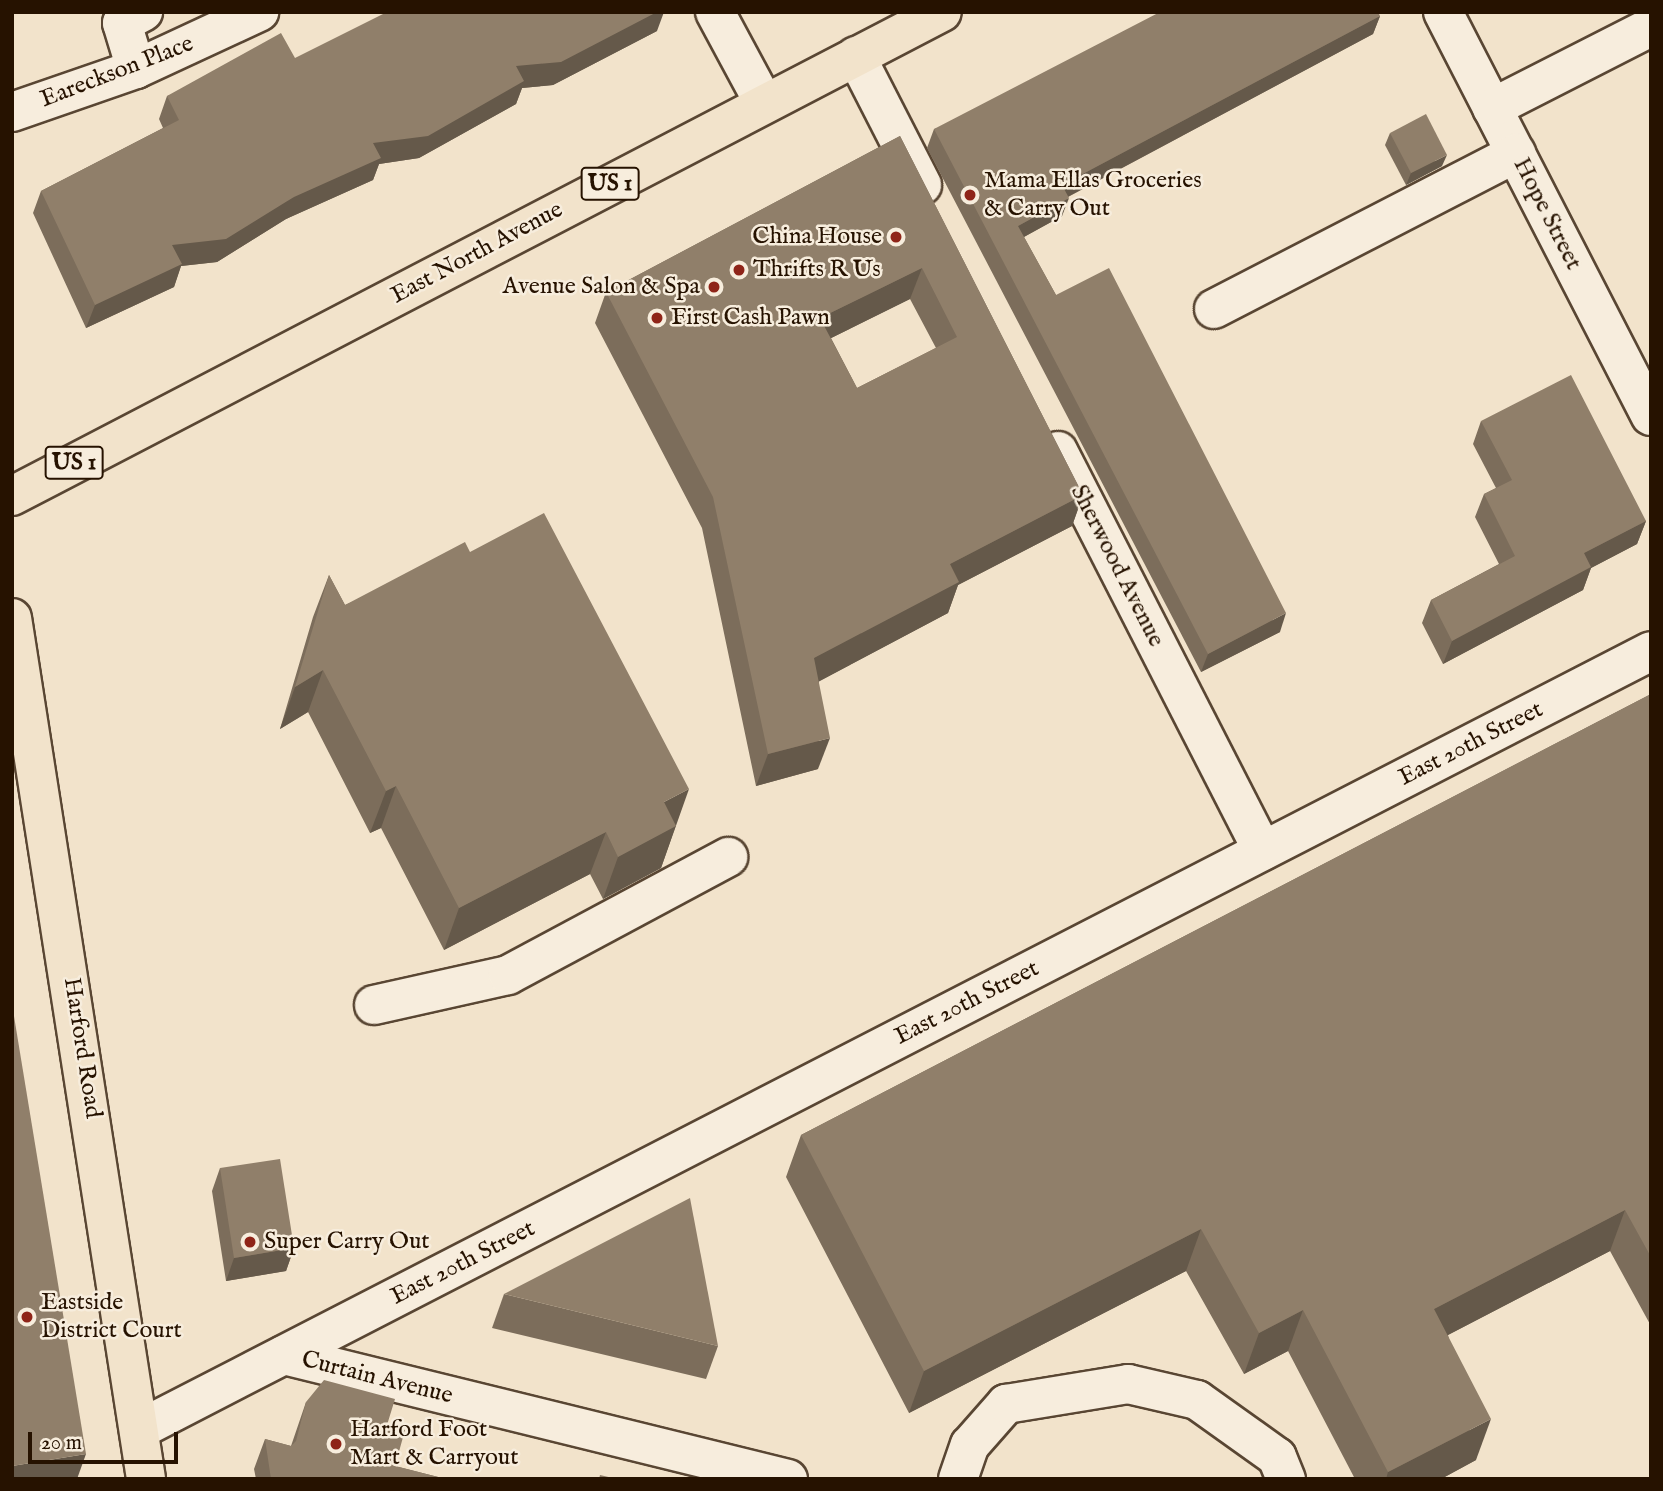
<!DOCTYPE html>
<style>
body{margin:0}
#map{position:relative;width:1663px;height:1491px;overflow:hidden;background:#f2e3cb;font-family:"IM FELL English",serif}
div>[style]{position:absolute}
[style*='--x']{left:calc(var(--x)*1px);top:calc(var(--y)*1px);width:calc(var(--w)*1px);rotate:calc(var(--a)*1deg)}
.roads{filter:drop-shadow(2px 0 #594633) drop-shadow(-2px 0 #594633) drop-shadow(0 2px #594633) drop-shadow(0 -2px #594633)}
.minor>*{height:38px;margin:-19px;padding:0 19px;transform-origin:19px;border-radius:19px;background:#f7eddd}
.major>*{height:38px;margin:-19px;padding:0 19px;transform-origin:19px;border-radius:19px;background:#f2e3cb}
.wall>*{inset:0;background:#7c6d5b}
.shaded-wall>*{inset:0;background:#65594a}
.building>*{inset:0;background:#907f6a}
.dots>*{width:19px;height:19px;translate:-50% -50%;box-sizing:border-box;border:4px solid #f7eddd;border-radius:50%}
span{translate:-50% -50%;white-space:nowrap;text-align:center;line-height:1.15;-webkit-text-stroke:5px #f7eddd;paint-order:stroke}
.shield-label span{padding:2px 5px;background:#f7eddd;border:2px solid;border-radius:5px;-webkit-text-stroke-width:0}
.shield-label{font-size:23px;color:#261200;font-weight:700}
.street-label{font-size:24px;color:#261200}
.poi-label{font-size:24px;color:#261200}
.left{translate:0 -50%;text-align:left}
.right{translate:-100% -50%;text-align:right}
.frame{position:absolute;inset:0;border:14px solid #261200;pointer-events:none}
.scale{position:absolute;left:28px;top:1432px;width:150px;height:32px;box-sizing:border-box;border:4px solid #261200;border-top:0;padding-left:9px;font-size:21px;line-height:24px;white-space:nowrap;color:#261200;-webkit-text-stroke:5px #f7eddd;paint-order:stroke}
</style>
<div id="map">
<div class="roads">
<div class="minor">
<div style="--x:715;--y:12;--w:103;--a:61.7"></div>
<div style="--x:1443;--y:12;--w:454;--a:62.8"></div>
<div style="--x:856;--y:56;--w:145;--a:62.9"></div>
<div style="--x:136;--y:69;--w:48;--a:-106.9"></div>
<div style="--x:122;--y:23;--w:24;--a:-28"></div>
<div style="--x:1492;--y:108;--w:178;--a:-27"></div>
<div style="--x:12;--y:112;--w:131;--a:-19.1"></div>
<div style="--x:136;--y:69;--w:136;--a:-24.9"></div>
<div style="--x:1214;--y:309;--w:340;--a:-27.3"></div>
<div style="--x:1058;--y:451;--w:449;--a:62.9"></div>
<div style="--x:374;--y:1005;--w:137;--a:-12.6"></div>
<div style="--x:508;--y:975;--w:250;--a:-28.2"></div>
<div style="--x:284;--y:1355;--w:519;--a:13.82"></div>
<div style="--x:142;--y:1428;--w:1697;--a:-27.24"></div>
<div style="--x:958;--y:1479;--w:36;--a:-71"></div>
<div style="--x:970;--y:1445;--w:55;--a:-48.7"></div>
<div style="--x:1006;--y:1404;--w:124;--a:-9.3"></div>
<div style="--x:1128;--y:1384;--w:71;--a:13.1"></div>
<div style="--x:1197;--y:1400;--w:98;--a:35.5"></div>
<div style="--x:1277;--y:1457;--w:24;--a:68"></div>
</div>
<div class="major">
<div style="--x:12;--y:496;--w:1048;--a:-27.49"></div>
<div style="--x:12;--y:618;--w:871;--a:81.15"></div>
</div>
</div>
<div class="wall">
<div style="clip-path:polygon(1380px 16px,1373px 34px,1068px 197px,1062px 216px,1024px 237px,1056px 295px,1280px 632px,1201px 672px,927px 148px,934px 129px)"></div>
<div style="clip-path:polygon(657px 31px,553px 85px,522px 88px,516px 104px,419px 158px,379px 164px,373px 180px,286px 219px,217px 262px,181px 266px,174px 287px,86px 328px,33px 213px,41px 191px,163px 128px,159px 119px,167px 96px,295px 58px)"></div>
<div style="clip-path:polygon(1390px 133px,1442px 166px,1406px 185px,1385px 145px)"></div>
<div style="clip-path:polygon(evenodd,900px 136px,1083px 495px,1072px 526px,958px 585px,948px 613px,819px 681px,818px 769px,756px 786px,702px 528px,595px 323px,606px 292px,900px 136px,910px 299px,936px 348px,857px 388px,831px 338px,910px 299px)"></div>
<div style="clip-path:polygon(1481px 421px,1646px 521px,1637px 544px,1591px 568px,1583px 590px,1443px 664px,1422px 623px,1431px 600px,1499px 564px,1475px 517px,1484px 494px,1496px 488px,1473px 444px)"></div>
<div style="clip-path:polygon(470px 552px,676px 825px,661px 868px,603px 899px,590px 874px,444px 950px,381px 828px,370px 833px,308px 712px,280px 729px,313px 617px,329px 575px,345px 605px)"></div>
<div style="clip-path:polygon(1651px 694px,1651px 1326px,1610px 1251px,1448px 1335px,1476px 1460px,1441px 1479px,1355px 1479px,1288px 1351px,1244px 1374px,1186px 1271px,909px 1413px,786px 1177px,801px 1135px)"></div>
<div style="clip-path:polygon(220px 1168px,294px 1248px,286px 1271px,226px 1281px,212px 1191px)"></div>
<div style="clip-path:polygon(504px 1294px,718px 1346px,706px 1379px,492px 1328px)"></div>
<div style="clip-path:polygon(306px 1402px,387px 1425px,395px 1466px,446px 1479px,256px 1479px,254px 1469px,265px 1439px,291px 1446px)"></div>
</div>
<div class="shaded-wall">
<div style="clip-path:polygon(657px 12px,664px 12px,657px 31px,553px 85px,522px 88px,516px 104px,419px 158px,379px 164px,373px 180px,286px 219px,217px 262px,181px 266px,174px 287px,86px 328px,95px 305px,172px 245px,516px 66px)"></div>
<div style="clip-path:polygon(1380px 16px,1373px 34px,1056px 203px,1062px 185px)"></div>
<div style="clip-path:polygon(1447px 155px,1442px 166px,1406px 185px,1411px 173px)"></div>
<div style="clip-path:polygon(1069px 198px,1062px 216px,1011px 244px,1018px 226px)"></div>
<div style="clip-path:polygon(922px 268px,910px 299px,809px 349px,820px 318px)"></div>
<div style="clip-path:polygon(1083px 495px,1072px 526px,958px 585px,948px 613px,803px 690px,814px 658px,950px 564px)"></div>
<div style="clip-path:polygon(1646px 521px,1637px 544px,1591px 568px,1583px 590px,1443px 664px,1452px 641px,1584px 553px)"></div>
<div style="clip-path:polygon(1286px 613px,1280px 632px,1201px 672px,1208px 654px)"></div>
<div style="clip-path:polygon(323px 670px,308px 712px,280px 729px,295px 687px)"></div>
<div style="clip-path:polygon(830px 738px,818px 769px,756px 786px,768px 754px)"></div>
<div style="clip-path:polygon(396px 786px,381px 828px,370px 833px,386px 791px)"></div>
<div style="clip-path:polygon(689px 789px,661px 868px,603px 899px,618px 857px,664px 802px)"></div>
<div style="clip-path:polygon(606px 832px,590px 874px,444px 950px,459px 908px)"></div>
<div style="clip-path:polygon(1625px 1210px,1610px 1251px,1419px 1350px,1434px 1309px)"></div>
<div style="clip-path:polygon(1201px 1229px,1186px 1271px,909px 1413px,924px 1371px)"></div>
<div style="clip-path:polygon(294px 1248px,286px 1271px,226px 1281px,234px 1258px)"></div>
<div style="clip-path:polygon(1303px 1310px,1288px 1351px,1244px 1374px,1259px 1333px)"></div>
<div style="clip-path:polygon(1491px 1419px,1476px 1460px,1441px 1479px,1386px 1479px,1388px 1472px)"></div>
<div style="clip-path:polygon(86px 1454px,77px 1479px,12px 1479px,12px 1466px)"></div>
</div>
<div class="building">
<div style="clip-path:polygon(387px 12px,657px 12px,561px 62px,516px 66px,524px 81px,428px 136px,373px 143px,381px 158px,294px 197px,226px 239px,172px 245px,182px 264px,95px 305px,41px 191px,179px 120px,167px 96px,281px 33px,295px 58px)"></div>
<div style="clip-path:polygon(1160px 12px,1378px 12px,1380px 16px,1062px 185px,1069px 198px,1018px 226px,1056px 295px,1109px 268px,1286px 613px,1208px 654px,934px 129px)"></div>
<div style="clip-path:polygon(1426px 114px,1447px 155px,1411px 173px,1390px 133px)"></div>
<div style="clip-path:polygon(evenodd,900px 136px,1083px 495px,950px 564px,959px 582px,814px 658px,830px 738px,768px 754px,713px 497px,606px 292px,900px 136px,922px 268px,957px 337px,857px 388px,820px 318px,922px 268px)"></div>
<div style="clip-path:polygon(1571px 375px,1646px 521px,1584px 553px,1591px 567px,1452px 641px,1431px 600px,1515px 556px,1484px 494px,1512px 480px,1481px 421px)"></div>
<div style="clip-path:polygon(544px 513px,689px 789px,664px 802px,676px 826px,618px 857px,606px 832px,459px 908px,396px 786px,386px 791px,323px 670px,295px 687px,329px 575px,345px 605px,465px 542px,470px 552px)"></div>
<div style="clip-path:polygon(1651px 694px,1651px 1257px,1625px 1210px,1434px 1309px,1491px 1419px,1388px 1472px,1303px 1310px,1259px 1333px,1201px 1229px,924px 1371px,801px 1135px)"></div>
<div style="clip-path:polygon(12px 1004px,86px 1454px,12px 1466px)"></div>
<div style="clip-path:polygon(280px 1159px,294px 1248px,234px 1258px,220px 1168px)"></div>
<div style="clip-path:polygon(690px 1198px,718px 1346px,504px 1294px)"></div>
<div style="clip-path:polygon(324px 1380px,395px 1399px,387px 1425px,405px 1430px,395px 1466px,446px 1479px,271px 1479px,265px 1439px,291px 1446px,296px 1441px,306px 1402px)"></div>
<div style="clip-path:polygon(600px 1475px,617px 1479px,599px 1479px)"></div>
</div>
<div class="dots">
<div style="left:970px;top:195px;background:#8f2418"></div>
<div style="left:896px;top:237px;background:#8f2418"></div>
<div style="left:739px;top:270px;background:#8f2418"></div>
<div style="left:714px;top:287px;background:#8f2418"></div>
<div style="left:657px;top:318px;background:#8f2418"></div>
<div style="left:250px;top:1242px;background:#8f2418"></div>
<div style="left:27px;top:1317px;background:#8f2418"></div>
<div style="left:336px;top:1444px;background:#8f2418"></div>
</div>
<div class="shield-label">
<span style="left:610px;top:184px">US 1</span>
<span style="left:74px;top:463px">US 1</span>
</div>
<div class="street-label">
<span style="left:117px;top:72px;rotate:-21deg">Eareckson Place</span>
<span style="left:1547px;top:214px;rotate:63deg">Hope Street</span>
<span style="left:477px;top:253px;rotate:-28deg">East North Avenue</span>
<span style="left:1117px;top:566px;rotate:63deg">Sherwood Avenue</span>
<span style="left:1471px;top:744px;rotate:-27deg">East 20th Street</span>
<span style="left:967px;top:1003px;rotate:-27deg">East 20th Street</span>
<span style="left:82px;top:1048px;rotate:81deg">Harford Road</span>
<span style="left:463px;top:1263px;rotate:-27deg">East 20th Street</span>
<span style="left:377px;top:1378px;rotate:14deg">Curtain Avenue</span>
</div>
<div class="poi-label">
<span class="left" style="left:984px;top:195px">Mama Ellas Groceries<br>&amp; Carry Out</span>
<span class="right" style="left:882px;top:237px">China House</span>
<span class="left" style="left:753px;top:270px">Thrifts R Us</span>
<span class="right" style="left:700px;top:287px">Avenue Salon &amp; Spa</span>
<span class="left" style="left:671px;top:318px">First Cash Pawn</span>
<span class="left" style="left:264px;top:1242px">Super Carry Out</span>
<span class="left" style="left:41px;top:1317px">Eastside<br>District Court</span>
<span class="left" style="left:350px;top:1444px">Harford Foot<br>Mart &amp; Carryout</span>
</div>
<div class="frame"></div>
<div class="scale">20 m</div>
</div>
